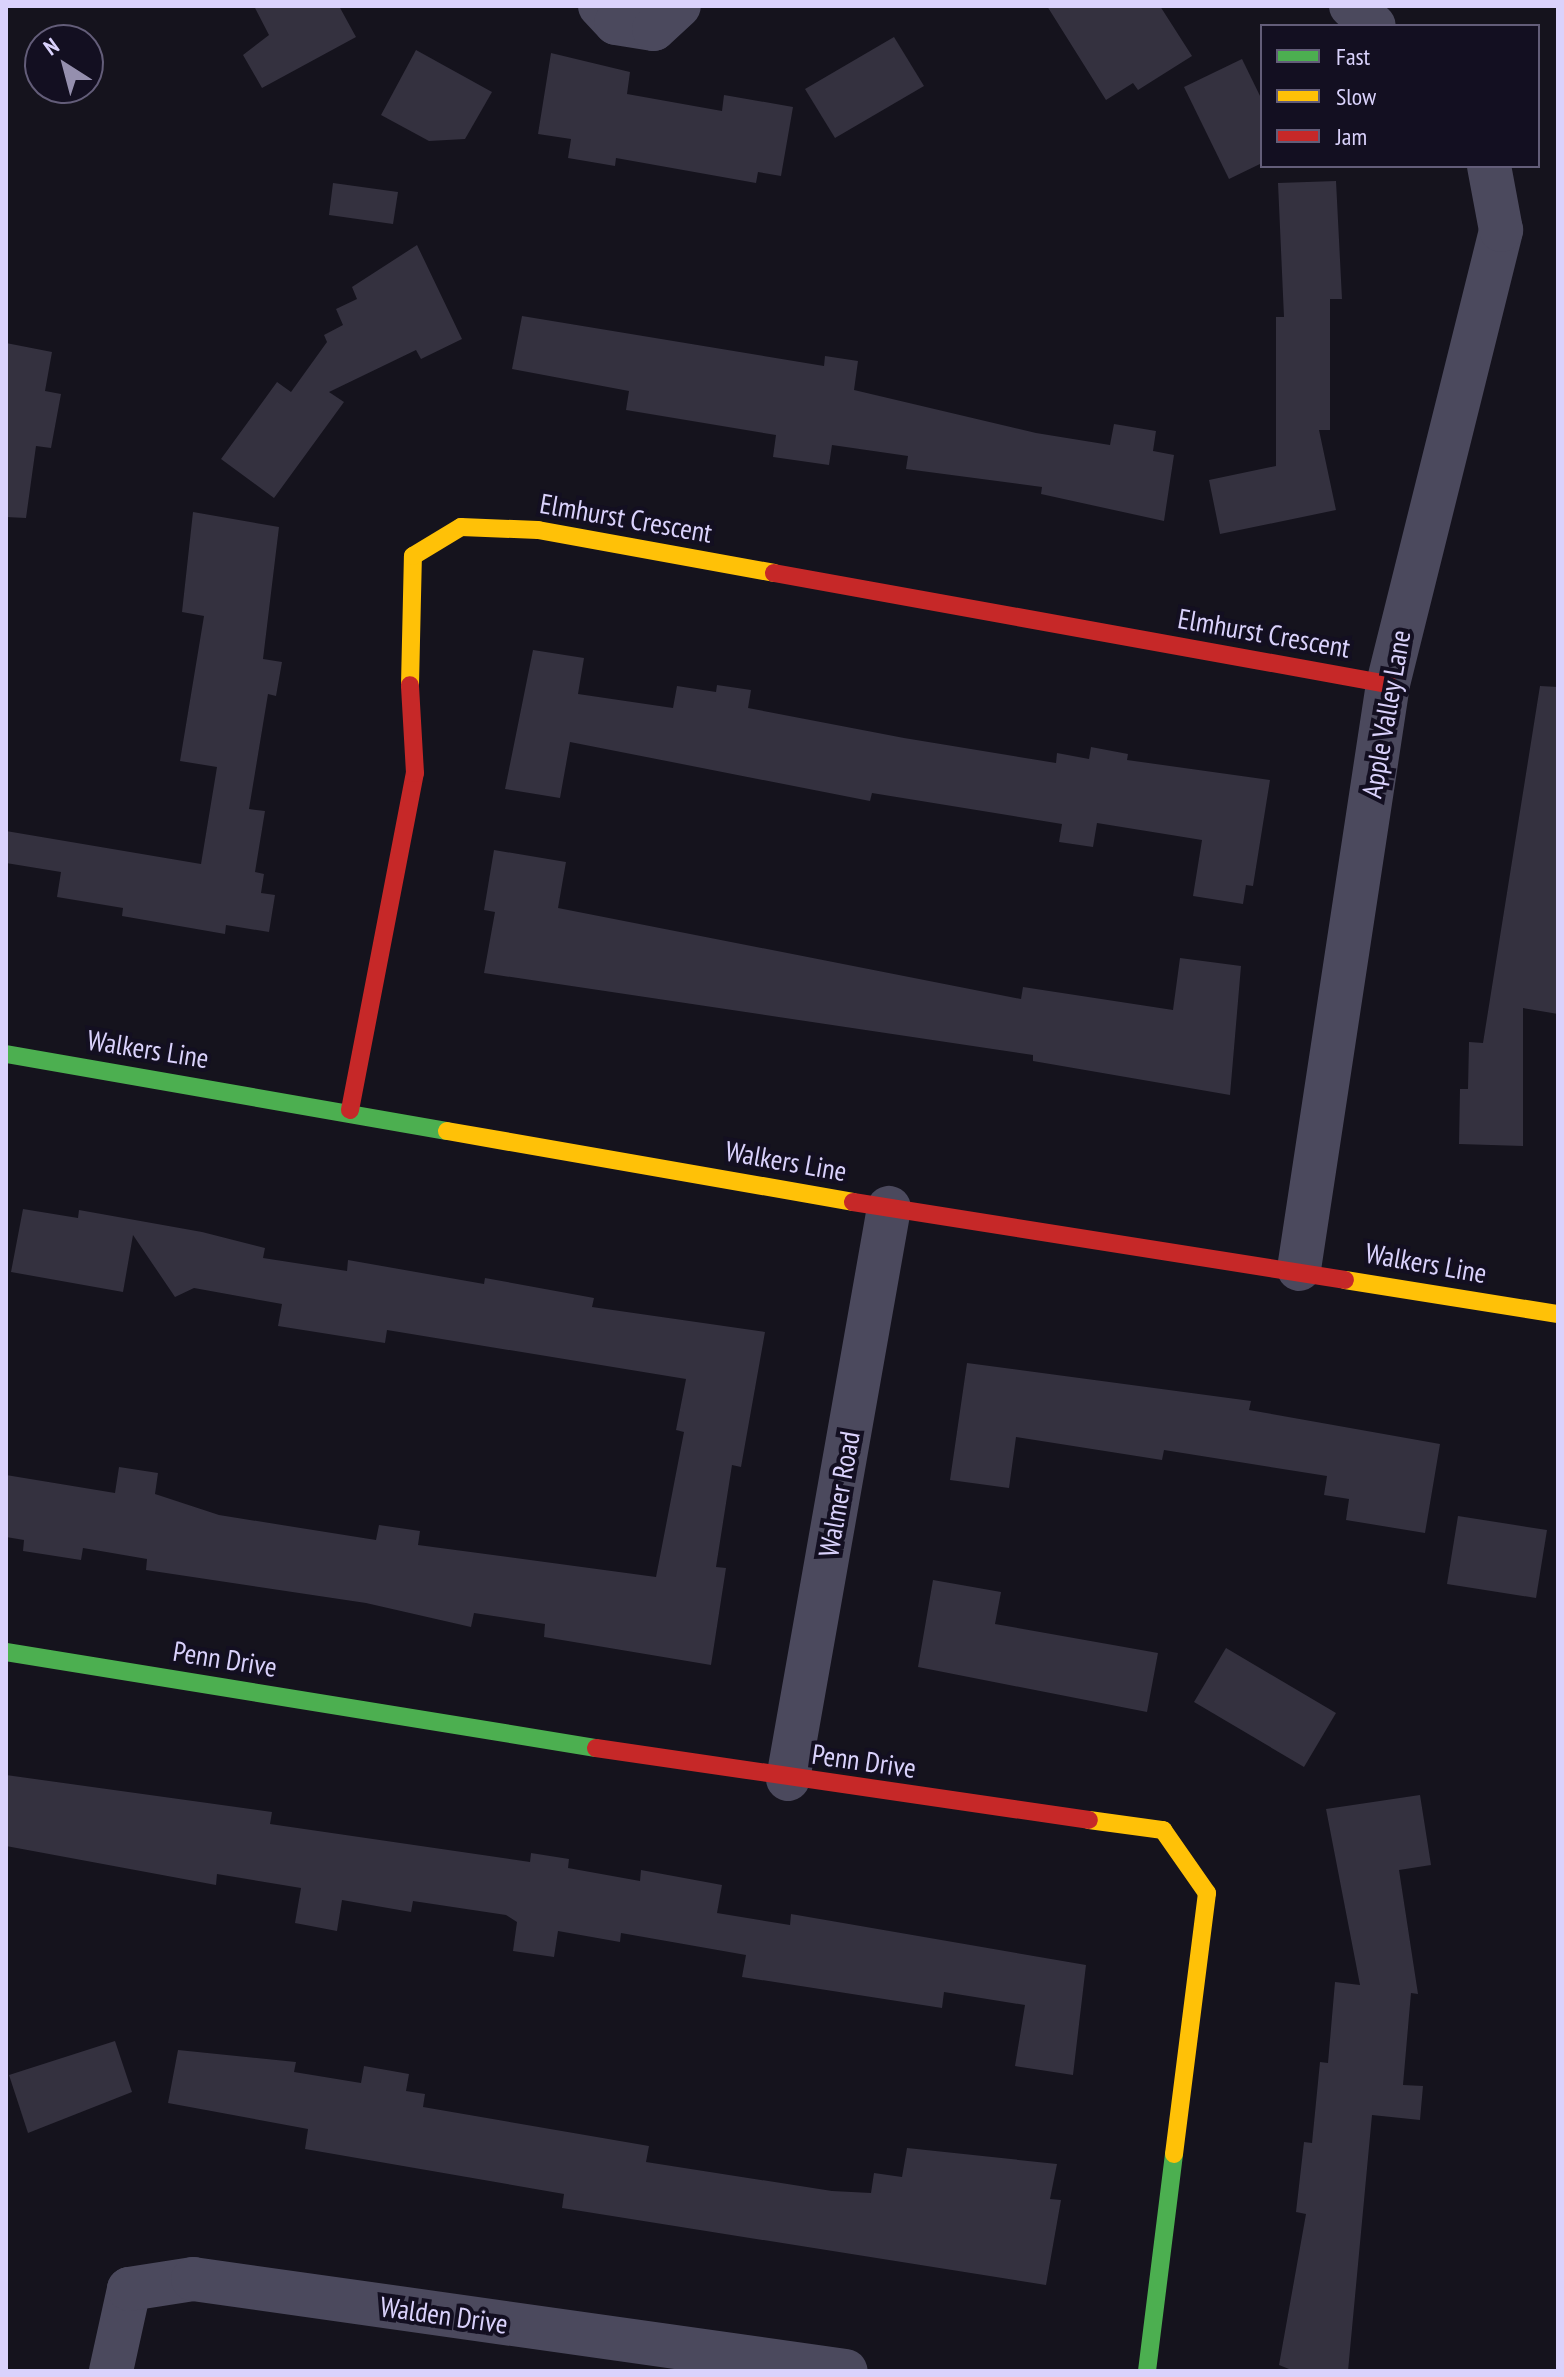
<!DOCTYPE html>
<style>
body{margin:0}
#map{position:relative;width:1564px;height:2377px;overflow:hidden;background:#15131d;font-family:"PT Sans Narrow",sans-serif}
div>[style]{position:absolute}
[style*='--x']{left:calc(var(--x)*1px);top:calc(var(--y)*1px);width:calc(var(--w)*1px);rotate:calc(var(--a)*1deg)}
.building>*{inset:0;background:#34313f}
.street>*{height:44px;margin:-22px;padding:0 22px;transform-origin:22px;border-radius:22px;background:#4b495d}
.fast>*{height:18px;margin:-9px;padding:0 9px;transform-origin:9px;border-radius:9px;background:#4caf50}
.slow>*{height:18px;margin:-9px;padding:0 9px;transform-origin:9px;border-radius:9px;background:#ffc107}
.jam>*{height:18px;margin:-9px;padding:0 9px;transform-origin:9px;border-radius:9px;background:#c62828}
span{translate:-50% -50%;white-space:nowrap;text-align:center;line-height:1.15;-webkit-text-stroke:8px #130f21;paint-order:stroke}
.street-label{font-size:28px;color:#dad2fc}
.frame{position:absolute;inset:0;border:8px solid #dad2fc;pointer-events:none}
.legend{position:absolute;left:1260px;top:24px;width:280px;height:144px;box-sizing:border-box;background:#130f21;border:2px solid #635d79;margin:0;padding:10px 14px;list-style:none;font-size:24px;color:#dad2fc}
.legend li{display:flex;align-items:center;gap:16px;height:40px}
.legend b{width:40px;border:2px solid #635d79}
.north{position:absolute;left:24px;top:24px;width:80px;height:80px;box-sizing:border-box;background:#130f21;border:2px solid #635d79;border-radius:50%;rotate:324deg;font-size:22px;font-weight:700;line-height:32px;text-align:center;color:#dad2fc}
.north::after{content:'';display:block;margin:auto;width:28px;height:36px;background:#958fae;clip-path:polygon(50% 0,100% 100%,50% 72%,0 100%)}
</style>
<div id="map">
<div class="building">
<div style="clip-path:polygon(254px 6px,339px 6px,356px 37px,262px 88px,243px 55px,269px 35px)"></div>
<div style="clip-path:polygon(1047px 6px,1160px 6px,1192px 56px,1138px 90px,1133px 83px,1106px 100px)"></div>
<div style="clip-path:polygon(894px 37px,924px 86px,835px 138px,805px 89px)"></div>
<div style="clip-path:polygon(416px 50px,492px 92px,465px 139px,429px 141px,381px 115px)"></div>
<div style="clip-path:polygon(551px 53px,630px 72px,627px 94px,722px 111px,724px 95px,793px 107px,781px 176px,758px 172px,756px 183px,616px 158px,615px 166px,568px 158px,571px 139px,538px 134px)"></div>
<div style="clip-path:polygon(1242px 59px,1262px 100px,1262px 163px,1229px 179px,1184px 87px)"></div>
<div style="clip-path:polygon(1336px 181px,1342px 299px,1330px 299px,1330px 430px,1319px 430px,1336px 510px,1220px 534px,1209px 480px,1276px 466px,1276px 317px,1284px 317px,1278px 183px)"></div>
<div style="clip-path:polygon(333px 183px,398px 192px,393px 224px,329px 215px)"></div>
<div style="clip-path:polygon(417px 245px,462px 339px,421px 359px,416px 350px,329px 392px,344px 402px,274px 498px,221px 459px,277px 382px,291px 392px,327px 342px,324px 335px,343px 325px,336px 309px,357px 299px,352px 287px)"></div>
<div style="clip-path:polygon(522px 316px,824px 366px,825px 356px,858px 361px,854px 390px,1036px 433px,1110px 445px,1114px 424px,1156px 431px,1153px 451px,1174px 455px,1164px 521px,1041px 494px,1042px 487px,906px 469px,908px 456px,832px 445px,829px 465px,773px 457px,776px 435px,626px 410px,629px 391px,512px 369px)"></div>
<div style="clip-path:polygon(6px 343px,52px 352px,45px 391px,61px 394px,51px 448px,36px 446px,26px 518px,6px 517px)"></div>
<div style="clip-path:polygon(193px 512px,279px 527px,263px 659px,282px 662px,276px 696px,268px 694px,249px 809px,265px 811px,255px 872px,264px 874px,261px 893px,275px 895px,269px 932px,226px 925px,225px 934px,122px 916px,123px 908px,57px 897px,61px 872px,6px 863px,6px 831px,201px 864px,217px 767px,180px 761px,204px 616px,182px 612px)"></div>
<div style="clip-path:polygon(533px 650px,584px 658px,578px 694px,673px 708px,677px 686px,716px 692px,717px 685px,751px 690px,748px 708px,904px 738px,1056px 763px,1057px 753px,1089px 759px,1091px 747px,1128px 754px,1127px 760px,1270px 780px,1253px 886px,1246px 885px,1243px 904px,1193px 896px,1202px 840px,1097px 823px,1093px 847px,1059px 842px,1062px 824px,872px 793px,870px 801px,570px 742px,560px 798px,505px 789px)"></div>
<div style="clip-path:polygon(1540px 686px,1558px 687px,1558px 1014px,1523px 1008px,1523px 1146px,1459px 1144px,1460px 1089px,1468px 1089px,1469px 1042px,1483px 1043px)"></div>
<div style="clip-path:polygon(494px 850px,566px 862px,558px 908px,1021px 999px,1023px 987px,1173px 1010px,1180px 958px,1241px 966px,1230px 1095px,1033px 1061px,1033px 1055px,484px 973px,495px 912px,484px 910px)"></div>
<div style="clip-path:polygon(23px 1209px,78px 1218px,79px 1210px,202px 1232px,265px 1248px,263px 1258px,347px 1271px,348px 1260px,484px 1284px,485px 1278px,594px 1298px,592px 1307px,765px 1332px,741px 1467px,732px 1465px,716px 1567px,726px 1568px,711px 1665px,544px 1637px,545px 1624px,474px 1613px,471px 1627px,366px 1603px,146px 1570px,147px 1559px,83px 1548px,81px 1560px,23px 1551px,24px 1540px,6px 1537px,6px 1475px,115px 1493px,119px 1467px,158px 1473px,155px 1494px,219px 1515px,376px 1540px,379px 1525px,420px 1531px,418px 1545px,656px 1577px,684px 1432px,676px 1430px,686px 1379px,387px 1330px,385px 1343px,278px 1326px,282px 1304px,194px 1288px,175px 1297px,133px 1235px,123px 1292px,11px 1272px)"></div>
<div style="clip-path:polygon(967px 1363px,1251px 1401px,1249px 1410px,1440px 1444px,1425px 1533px,1346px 1520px,1349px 1499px,1324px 1495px,1327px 1476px,1164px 1450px,1162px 1460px,1016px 1437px,1009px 1488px,950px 1480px)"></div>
<div style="clip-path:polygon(1458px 1516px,1547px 1530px,1536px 1598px,1447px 1584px)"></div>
<div style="clip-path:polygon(933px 1580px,1001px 1592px,995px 1624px,1158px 1653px,1147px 1712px,918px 1667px)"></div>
<div style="clip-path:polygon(1226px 1648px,1336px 1713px,1304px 1767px,1194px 1702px)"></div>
<div style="clip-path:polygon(6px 1775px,272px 1812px,270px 1824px,530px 1862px,531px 1853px,569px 1859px,568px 1868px,640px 1881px,641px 1870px,722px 1885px,717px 1913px,790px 1925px,791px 1914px,1086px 1965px,1073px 2075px,1015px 2066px,1025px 2005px,944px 1992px,942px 2008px,742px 1977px,746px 1955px,621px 1933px,620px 1942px,558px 1931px,554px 1957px,513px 1951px,517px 1922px,506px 1915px,413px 1901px,411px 1912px,342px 1900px,337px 1931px,295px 1923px,301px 1888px,217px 1874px,216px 1885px,6px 1846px)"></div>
<div style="clip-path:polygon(1420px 1795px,1431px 1865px,1399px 1870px,1418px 1994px,1411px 1993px,1403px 2085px,1423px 2086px,1420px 2120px,1372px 2115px,1348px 2371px,1294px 2371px,1279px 2365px,1306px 2214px,1296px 2212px,1304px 2142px,1312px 2143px,1320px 2062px,1328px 2063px,1335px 1982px,1360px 1985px,1326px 1809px)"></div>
<div style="clip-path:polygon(115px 2041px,132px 2092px,28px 2133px,9px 2075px)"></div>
<div style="clip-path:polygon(178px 2050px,296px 2062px,294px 2072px,361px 2083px,364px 2066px,409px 2074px,406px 2091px,425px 2094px,423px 2107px,649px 2146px,646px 2162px,832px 2191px,871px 2193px,874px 2173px,902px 2177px,907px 2148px,1057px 2164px,1050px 2199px,1061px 2200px,1046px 2285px,562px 2208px,564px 2194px,305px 2149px,308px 2129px,168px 2103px)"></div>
</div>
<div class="street">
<div style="--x:600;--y:6;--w:23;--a:47"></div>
<div style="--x:616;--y:23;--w:38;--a:9"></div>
<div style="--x:654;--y:29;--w:34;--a:-43"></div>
<div style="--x:1351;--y:6;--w:30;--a:41"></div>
<div style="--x:1299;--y:1269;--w:592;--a:-81.35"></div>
<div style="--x:1388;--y:684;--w:468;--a:-76"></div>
<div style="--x:1501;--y:230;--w:65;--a:-100.6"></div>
<div style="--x:788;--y:1779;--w:580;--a:-79.97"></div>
<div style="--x:111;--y:2371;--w:84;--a:-77.6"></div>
<div style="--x:129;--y:2289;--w:65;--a:-8.9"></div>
<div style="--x:193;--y:2279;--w:659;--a:8.02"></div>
</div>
<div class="fast">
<div style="--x:6;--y:1054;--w:448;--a:9.9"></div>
<div style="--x:6;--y:1652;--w:598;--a:9.24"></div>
<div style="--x:1147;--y:2371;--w:219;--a:-82.9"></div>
</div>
<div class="slow">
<div style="--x:410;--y:685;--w:129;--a:-88.7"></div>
<div style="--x:413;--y:556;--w:56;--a:-31.1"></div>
<div style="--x:461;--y:527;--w:77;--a:2.2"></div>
<div style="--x:538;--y:530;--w:240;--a:10.3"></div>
<div style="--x:447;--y:1131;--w:412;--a:9.9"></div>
<div style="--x:1345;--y:1280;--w:216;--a:9.1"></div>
<div style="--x:1089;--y:1820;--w:75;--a:7.7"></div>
<div style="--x:1163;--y:1830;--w:77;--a:55.1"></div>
<div style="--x:1207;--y:1893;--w:263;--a:97.2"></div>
</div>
<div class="jam">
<div style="--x:774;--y:573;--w:624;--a:10.25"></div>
<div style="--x:350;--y:1110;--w:343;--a:-79.1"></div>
<div style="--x:415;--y:773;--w:88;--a:-93.3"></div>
<div style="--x:853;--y:1202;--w:498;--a:9"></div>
<div style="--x:596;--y:1748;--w:498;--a:8.3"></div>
</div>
<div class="street-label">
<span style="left:626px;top:518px;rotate:10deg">Elmhurst Crescent</span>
<span style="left:1264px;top:633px;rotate:10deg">Elmhurst Crescent</span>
<span style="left:1386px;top:714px;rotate:-80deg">Apple Valley Lane</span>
<span style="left:148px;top:1049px;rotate:9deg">Walkers Line</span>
<span style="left:786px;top:1161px;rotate:10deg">Walkers Line</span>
<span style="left:1426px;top:1263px;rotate:10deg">Walkers Line</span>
<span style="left:839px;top:1494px;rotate:-80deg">Walmer Road</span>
<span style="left:225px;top:1659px;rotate:9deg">Penn Drive</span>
<span style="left:864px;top:1761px;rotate:8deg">Penn Drive</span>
<span style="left:444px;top:2315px;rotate:8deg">Walden Drive</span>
</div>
<div class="frame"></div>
<ul class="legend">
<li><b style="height:10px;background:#4caf50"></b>Fast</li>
<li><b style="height:10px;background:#ffc107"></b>Slow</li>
<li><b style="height:10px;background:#c62828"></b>Jam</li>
</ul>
<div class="north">N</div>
</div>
